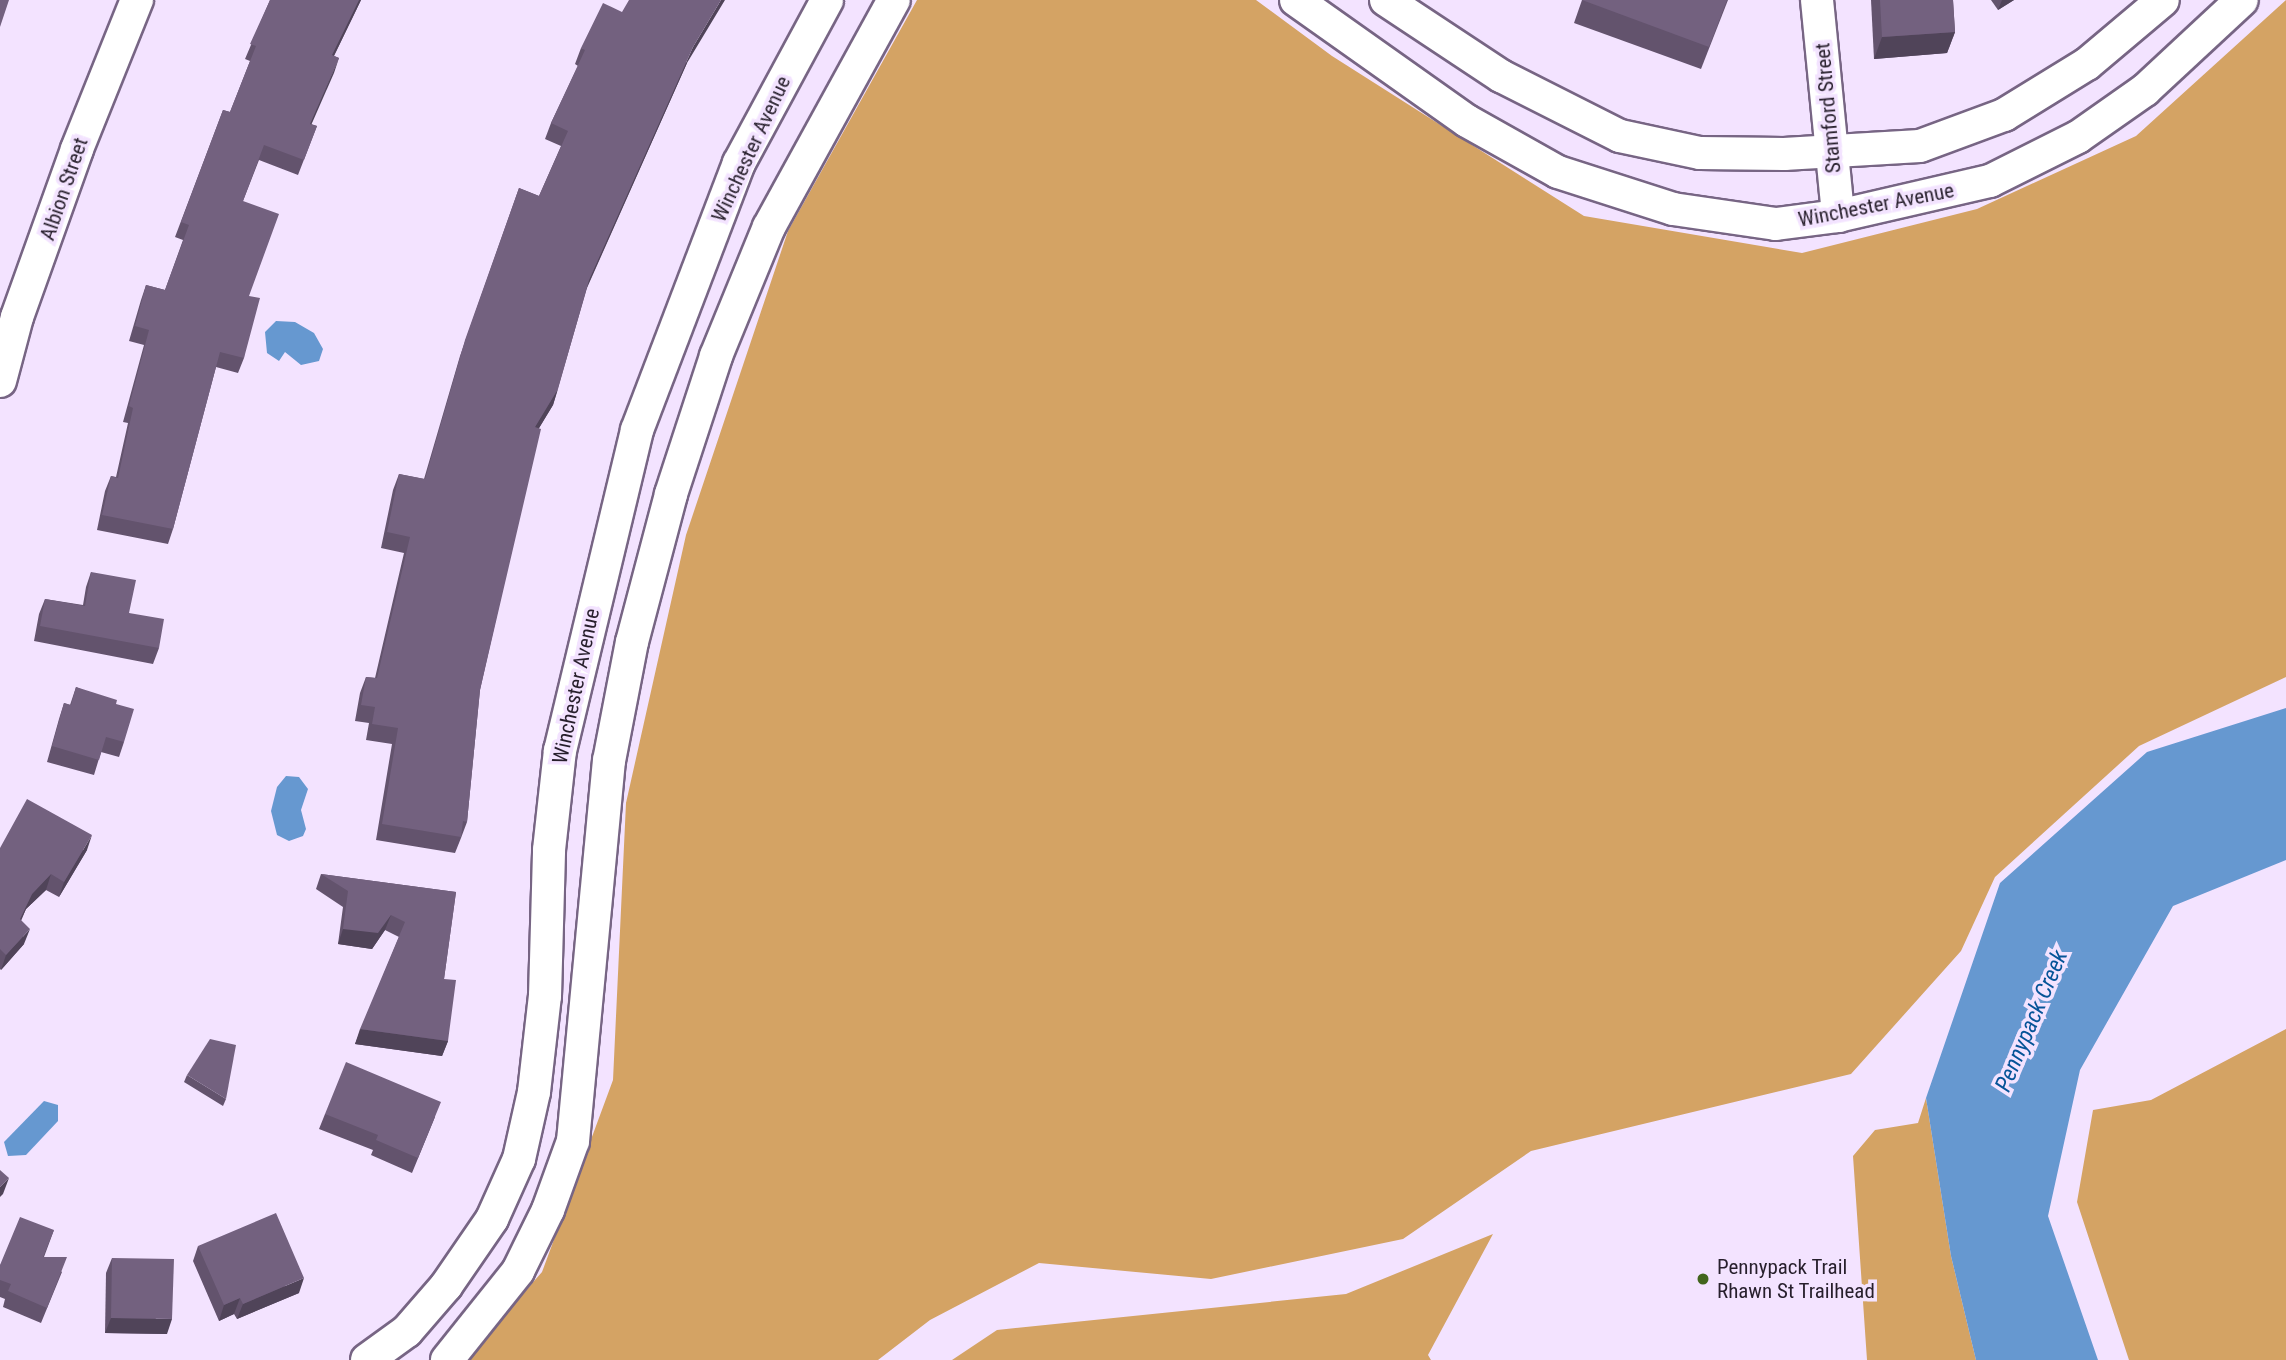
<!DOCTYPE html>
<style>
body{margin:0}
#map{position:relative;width:2286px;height:1360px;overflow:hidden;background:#f3e3ff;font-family:"Roboto Condensed",sans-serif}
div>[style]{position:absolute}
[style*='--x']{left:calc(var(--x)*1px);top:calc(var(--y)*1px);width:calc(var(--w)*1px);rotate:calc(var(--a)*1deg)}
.forest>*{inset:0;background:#d4a364}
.water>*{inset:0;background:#6698d0}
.roads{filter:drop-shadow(2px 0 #776584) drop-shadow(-2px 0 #776584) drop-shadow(0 2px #776584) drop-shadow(0 -2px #776584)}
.minor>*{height:32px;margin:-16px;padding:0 16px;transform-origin:16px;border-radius:16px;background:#fff}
.wall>*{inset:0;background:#63536d}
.shaded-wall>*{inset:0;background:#504459}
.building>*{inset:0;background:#73617f}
.dots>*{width:19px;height:19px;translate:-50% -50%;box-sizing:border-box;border:4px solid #f3e3ff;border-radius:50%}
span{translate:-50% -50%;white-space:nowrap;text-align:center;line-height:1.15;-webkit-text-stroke:7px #f3e3ff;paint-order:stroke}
.street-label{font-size:21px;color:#271f2c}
.poi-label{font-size:21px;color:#271f2c}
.left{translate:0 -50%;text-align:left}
.water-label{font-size:23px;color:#065498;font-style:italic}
</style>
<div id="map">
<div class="forest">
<div style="clip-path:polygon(917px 0,1256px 0,1332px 56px,1584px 216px,1802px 253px,1977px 209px,2136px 136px,2286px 0,2286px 677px,2139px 746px,1995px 877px,1961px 951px,1851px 1074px,1531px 1151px,1403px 1239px,1211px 1279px,1039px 1263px,930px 1320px,878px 1360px,465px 1360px,542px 1272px,613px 1080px,626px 803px,686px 535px,788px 231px)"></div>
<div style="clip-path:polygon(2286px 1029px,2286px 1360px,2129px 1360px,2077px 1202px,2093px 1110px,2151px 1100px)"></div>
<div style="clip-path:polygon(1926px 1098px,1951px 1256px,1976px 1360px,1867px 1360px,1853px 1156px,1875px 1130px,1918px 1123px)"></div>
<div style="clip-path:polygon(1493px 1234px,1428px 1355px,1431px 1360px,952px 1360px,997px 1330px,1346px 1294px)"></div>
</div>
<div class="water">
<div style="clip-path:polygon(276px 321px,295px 322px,314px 333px,323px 349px,319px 361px,301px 365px,285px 352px,279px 361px,267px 353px,265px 332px)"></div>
<div style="clip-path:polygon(2286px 708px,2286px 860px,2173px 906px,2080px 1070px,2048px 1216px,2098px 1360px,1976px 1360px,1951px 1256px,1926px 1098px,2000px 883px,2147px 752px)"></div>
<div style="clip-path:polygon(286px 776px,299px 777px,308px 789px,301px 810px,306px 829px,303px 836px,289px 841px,277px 835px,271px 811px,277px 787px)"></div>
<div style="clip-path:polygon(44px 1101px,58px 1105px,58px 1121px,26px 1155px,8px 1156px,4px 1142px)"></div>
</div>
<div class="roads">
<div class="minor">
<div style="--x:1296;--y:0;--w:209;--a:35.3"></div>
<div style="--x:1467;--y:121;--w:104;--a:29.3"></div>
<div style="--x:1558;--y:172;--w:121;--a:17.8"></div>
<div style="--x:1673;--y:209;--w:104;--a:8.3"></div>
<div style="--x:1776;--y:224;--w:63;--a:-7.4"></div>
<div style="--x:1838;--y:216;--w:156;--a:-13"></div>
<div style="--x:1990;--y:181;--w:98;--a:-26.6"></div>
<div style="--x:2078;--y:137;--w:82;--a:-35"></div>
<div style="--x:2145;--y:90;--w:132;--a:-42.9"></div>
<div style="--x:1386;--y:0;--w:138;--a:33.5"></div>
<div style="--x:1501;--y:76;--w:133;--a:26.8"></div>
<div style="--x:1620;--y:136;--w:82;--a:12"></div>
<div style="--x:1700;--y:153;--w:84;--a:0.7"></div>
<div style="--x:1784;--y:154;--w:136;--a:-3.4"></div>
<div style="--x:1920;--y:146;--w:90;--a:-20.3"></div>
<div style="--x:2004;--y:115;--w:97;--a:-31.6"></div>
<div style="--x:2087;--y:64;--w:99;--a:-40.1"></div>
<div style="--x:1817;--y:0;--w:217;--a:84.4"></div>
<div style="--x:0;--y:381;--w:66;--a:-75.1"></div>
<div style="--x:17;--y:317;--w:178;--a:-70.3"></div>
<div style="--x:77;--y:149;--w:161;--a:-68.1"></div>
<div style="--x:367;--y:1360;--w:49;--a:-35.9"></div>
<div style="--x:407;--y:1331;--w:60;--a:-49.1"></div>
<div style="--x:446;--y:1286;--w:81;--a:-55.5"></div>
<div style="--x:492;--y:1219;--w:66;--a:-65.8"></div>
<div style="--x:519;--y:1159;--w:69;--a:-77.4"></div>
<div style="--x:534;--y:1092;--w:97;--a:-83.5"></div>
<div style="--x:545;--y:996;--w:146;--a:-88.4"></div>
<div style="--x:549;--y:850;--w:100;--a:-83.7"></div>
<div style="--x:560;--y:751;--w:330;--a:-76.5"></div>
<div style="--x:637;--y:430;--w:286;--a:-69.1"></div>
<div style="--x:739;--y:163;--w:185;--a:-61.6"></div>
<div style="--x:447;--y:1360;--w:114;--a:-51.4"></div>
<div style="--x:518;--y:1271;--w:68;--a:-63.8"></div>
<div style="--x:548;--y:1210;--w:73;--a:-70.1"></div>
<div style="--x:573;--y:1141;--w:382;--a:-84.6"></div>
<div style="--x:609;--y:761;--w:121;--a:-79.1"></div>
<div style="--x:632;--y:642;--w:153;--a:-75.2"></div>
<div style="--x:671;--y:494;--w:145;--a:-71.9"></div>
<div style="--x:716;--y:356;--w:139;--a:-67.7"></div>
<div style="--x:769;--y:227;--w:259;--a:-61.2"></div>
</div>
</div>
<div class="wall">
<div style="clip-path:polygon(270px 0,361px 0,334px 56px,339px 58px,311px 124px,317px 126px,298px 175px,259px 160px,243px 201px,249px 296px,244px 358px,238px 373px,216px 367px,173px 529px,168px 544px,97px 530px,105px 491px,111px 476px,116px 477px,128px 423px,123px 422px,144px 345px,129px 341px,141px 300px,146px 285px,165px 290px,183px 240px,175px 237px,223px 110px,230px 112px,250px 61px,245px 59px)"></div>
<div style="clip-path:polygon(1582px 0,1728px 0,1701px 69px,1574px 23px)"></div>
<div style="clip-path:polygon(1871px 0,1953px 0,1955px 32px,1947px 53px,1874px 59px)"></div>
<div style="clip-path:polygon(1991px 0,2014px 0,1998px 10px)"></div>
<div style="clip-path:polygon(581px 48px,687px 63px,587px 288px,553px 405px,539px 428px,480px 690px,467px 822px,461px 838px,455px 853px,376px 840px,392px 744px,366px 740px,369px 723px,355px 721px,360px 693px,366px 677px,375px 678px,404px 553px,381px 548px,393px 490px,399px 474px,424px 479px,460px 356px,519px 188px,539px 196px,561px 146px,545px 139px,551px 123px,578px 66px,575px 64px)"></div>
<div style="clip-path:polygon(91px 572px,129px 613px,159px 648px,153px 664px,34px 641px,39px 614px,45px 599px,83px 605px,86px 587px)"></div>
<div style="clip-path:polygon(76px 687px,116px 704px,124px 742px,119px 757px,101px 752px,94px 775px,47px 762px,59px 719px,64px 703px,70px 705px)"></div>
<div style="clip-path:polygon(0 848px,87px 850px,59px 897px,46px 890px,26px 909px,21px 921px,24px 944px,1px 970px,0 969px)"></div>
<div style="clip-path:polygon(321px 874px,456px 892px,444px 979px,448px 1041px,442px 1056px,355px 1044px,399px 937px,385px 930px,372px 949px,338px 944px,343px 907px,316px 889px)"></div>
<div style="clip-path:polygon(187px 1075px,226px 1099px,223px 1106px,184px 1082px)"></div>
<div style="clip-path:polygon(325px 1114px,435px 1117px,412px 1173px,371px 1155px,373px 1150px,319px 1129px)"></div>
<div style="clip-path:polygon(54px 1230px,44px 1257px,62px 1272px,41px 1323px,3px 1307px,5px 1299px,0 1297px,0 1265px)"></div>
<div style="clip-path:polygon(198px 1246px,299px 1293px,237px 1319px,234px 1314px,219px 1321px,193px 1261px)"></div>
<div style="clip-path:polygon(112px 1258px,167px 1334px,105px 1333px,106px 1273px)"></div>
</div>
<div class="shaded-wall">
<div style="clip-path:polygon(359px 0,361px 0,327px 70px,332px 55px)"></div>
<div style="clip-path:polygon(721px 0,725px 0,687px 63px,583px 296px,589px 280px,693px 47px)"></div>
<div style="clip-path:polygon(2002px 0,2014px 0,1998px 10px)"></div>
<div style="clip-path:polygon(1955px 32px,1947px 53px,1874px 59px,1882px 37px)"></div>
<div style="clip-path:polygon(339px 58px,334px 73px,305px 139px,310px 124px)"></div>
<div style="clip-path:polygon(558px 389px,553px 405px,530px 443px,535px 427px)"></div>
<div style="clip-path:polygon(92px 835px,87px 850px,59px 897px,64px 882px)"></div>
<div style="clip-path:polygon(51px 874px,46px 890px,26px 909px,14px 935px,20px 919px,32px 894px)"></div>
<div style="clip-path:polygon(391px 915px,385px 930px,372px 949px,338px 944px,343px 929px)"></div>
<div style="clip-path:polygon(30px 929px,24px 944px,1px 970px,6px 955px)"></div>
<div style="clip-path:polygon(360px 1029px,448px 1041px,442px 1056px,355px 1044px)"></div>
<div style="clip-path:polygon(9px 1178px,3px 1194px,0 1197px,0 1187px)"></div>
<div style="clip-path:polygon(304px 1278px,299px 1293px,237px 1319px,243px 1304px)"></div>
<div style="clip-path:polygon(240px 1298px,234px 1314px,219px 1321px,224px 1305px)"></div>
<div style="clip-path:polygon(111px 1318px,172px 1319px,167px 1334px,105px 1333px)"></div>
</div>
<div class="building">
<div style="clip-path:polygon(0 0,9px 0,0 27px)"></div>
<div style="clip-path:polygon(270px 0,359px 0,332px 55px,339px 58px,310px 124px,317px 126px,304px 160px,264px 145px,243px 201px,279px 214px,249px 296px,260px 298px,244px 358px,220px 352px,173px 529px,102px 515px,111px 476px,118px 478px,133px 408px,129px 406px,149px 330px,135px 326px,146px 285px,165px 290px,189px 225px,181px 222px,223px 110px,230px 112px,256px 46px,250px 44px)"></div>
<div style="clip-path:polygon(629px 0,721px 0,693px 47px,589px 280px,558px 389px,535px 427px,541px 429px,480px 690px,467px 822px,463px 821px,461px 837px,382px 824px,398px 728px,372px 724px,375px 707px,361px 705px,366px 677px,377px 678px,410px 537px,387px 532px,399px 474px,425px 479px,465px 340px,519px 188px,539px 196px,568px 131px,551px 123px,585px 50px,581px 48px,603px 3px,622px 12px)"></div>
<div style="clip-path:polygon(1582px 0,1727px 0,1709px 47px)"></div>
<div style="clip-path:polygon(1880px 0,1953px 0,1955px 32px,1882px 37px)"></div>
<div style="clip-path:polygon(91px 572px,136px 580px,129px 613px,164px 619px,159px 648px,40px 626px,45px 599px,85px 606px)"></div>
<div style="clip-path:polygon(76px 687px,117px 700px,116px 704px,134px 709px,124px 742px,106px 737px,99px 760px,52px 746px,64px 703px,71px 705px)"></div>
<div style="clip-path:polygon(27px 799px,92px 835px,64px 882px,51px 874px,32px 894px,20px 919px,30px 929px,6px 955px,0 949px,0 848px)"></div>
<div style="clip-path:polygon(321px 874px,456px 892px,444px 979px,456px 980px,448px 1041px,360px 1029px,405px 922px,391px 915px,378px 933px,343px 929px,348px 891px)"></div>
<div style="clip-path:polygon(210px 1039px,236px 1045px,226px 1099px,187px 1075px)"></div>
<div style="clip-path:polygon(346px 1062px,441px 1102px,418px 1158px,376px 1140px,378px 1135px,325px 1114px)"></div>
<div style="clip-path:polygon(0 1170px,9px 1178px,0 1187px)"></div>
<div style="clip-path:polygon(276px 1213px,304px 1278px,243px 1304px,240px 1298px,224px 1305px,198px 1246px)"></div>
<div style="clip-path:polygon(20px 1217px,54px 1230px,43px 1257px,67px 1257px,47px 1308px,8px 1291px,11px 1284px,0 1280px,0 1265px)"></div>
<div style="clip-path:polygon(112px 1258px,174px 1259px,172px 1319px,111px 1318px)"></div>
</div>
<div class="dots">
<div style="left:1703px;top:1279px;background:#42651d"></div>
</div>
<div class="street-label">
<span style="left:1828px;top:108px;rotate:-95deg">Stamford Street</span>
<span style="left:751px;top:149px;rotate:-65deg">Winchester Avenue</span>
<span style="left:64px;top:189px;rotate:-71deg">Albion Street</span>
<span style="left:1876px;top:205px;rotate:-11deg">Winchester Avenue</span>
<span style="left:576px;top:686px;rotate:-78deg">Winchester Avenue</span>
</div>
<div class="poi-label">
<span class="left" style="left:1717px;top:1279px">Pennypack Trail<br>Rhawn St Trailhead</span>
</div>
<div class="water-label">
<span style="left:2032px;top:1021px;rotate:-67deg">Pennypack Creek</span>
</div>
</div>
